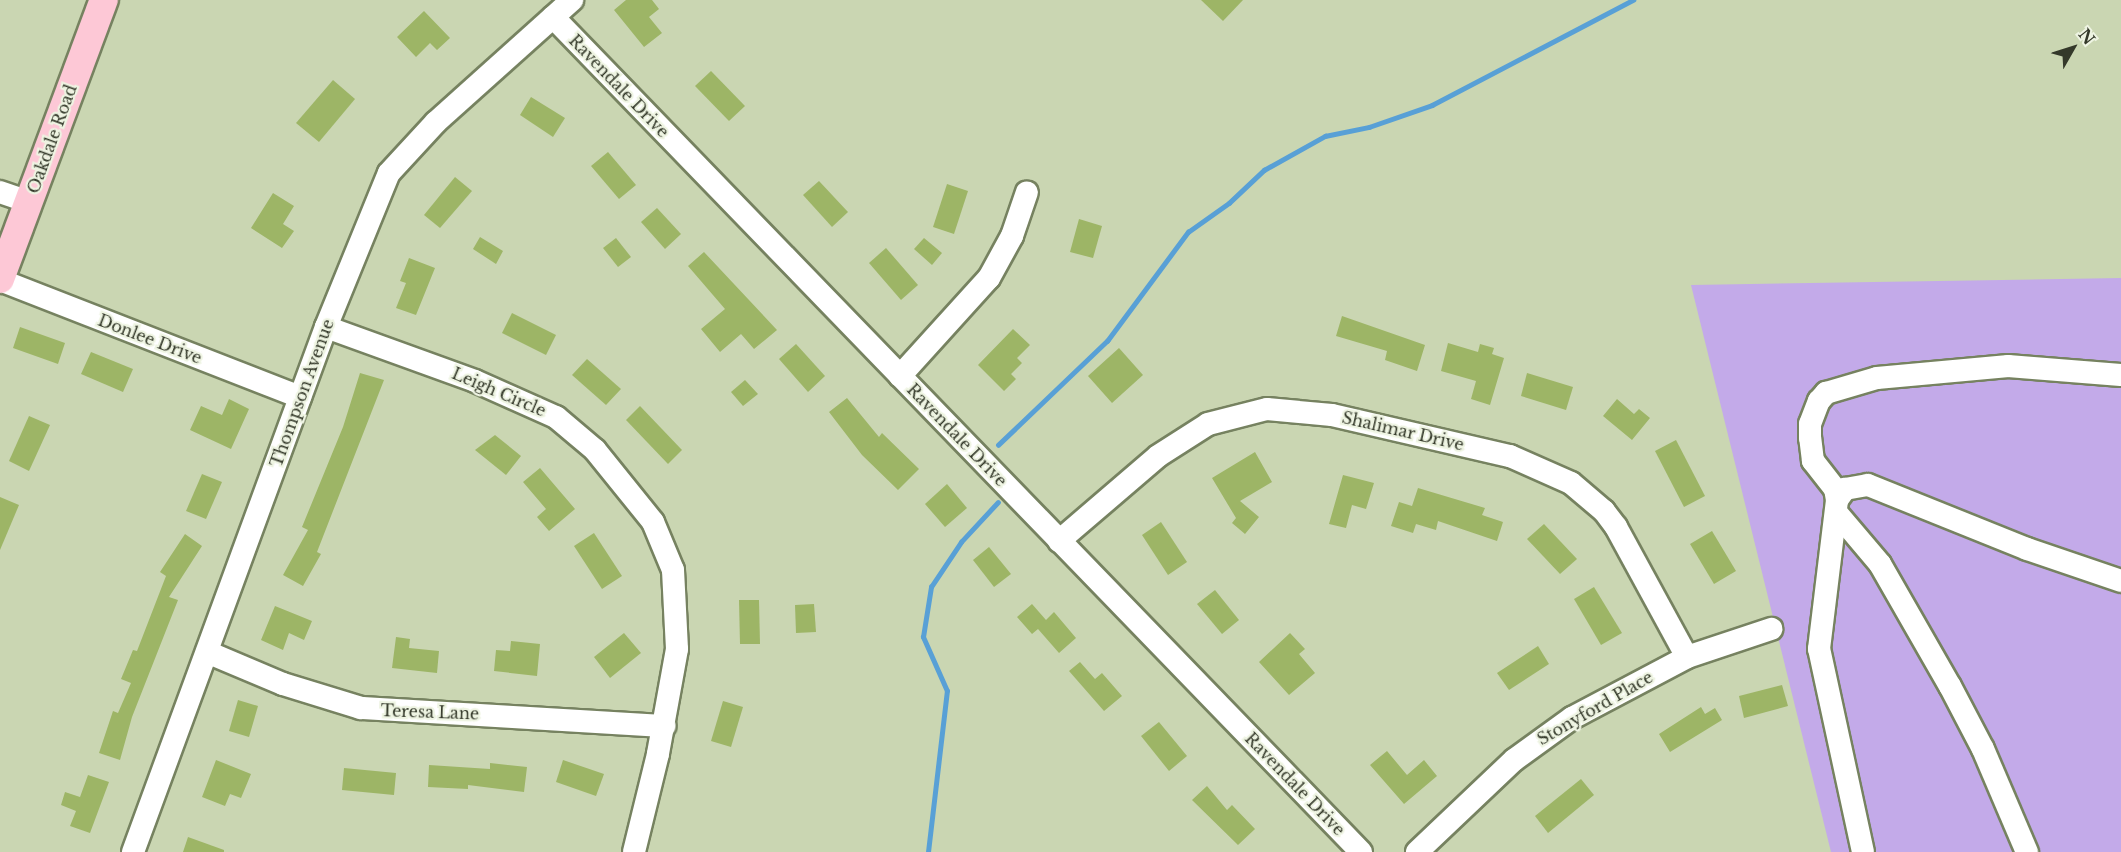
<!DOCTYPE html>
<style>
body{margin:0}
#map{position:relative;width:2121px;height:852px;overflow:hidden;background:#cad6b2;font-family:"Libre Baskerville",serif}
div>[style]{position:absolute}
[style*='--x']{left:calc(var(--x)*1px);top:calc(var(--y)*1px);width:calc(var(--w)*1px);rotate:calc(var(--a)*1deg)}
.green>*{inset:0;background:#c3aae9}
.stream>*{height:4.5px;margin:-2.25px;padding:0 2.25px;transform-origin:2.25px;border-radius:2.25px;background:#58a0d6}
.building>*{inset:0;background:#9db566}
.roads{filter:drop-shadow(2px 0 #768260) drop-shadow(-2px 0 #768260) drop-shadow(0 2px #768260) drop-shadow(0 -2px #768260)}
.minor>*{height:22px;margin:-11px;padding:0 11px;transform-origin:11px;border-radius:11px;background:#fff}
.major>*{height:28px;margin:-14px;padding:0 14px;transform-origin:14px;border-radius:14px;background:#fdc8d6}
span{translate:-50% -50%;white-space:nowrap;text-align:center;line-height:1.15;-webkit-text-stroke:4.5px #eef4e2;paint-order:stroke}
.street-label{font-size:16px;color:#34392a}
.north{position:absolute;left:2043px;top:18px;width:60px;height:60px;-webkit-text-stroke:4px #eef4e2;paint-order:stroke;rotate:51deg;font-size:16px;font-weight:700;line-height:24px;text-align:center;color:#34392a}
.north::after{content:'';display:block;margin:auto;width:21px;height:27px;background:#34392a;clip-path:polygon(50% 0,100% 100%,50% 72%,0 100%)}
</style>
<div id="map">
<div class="green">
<div style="clip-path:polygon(2121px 278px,2121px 852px,1831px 852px,1691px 285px)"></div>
</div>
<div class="stream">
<div style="--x:998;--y:445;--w:151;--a:-43.7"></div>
<div style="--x:1107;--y:341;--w:136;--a:-53.4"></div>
<div style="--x:1188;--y:232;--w:50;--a:-35.3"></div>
<div style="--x:1229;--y:203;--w:48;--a:-43.3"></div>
<div style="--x:1264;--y:170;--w:70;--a:-29.1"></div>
<div style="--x:1325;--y:136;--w:45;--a:-11.6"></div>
<div style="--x:1369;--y:127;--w:67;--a:-19.2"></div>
<div style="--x:1432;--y:105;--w:227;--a:-27.6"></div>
<div style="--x:928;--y:852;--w:162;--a:-83.3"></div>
<div style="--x:947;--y:691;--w:59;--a:-114"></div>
<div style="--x:923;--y:637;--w:51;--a:-80.9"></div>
<div style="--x:931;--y:587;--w:54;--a:-56.3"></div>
<div style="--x:961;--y:542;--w:54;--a:-47.2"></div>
</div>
<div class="building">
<div style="clip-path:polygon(626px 0,652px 0,659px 9px,649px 17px,662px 33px,644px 47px,614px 10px)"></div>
<div style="clip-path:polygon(1201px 0,1243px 0,1223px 21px)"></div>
<div style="clip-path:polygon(424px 11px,450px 38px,437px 50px,430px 43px,416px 57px,397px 37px)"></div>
<div style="clip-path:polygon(711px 71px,745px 106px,729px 121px,695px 86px)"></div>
<div style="clip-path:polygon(333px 80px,355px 99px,319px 142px,296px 123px)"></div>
<div style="clip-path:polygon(531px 97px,565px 118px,553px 137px,520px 115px)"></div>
<div style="clip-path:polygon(608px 152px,636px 185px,619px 199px,591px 166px)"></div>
<div style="clip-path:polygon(455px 177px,472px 191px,440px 228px,424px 215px)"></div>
<div style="clip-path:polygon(819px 181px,848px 212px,832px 227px,803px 195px)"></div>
<div style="clip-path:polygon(947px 184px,968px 191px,954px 234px,933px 227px)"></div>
<div style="clip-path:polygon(273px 193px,294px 206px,283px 224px,294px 231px,282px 248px,251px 228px)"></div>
<div style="clip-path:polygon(657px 208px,681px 234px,665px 249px,641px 222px)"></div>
<div style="clip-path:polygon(1079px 219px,1102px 226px,1093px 258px,1070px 252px)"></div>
<div style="clip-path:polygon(480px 237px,503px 251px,496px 264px,473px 249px)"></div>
<div style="clip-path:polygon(616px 238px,631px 257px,618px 267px,603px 248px)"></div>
<div style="clip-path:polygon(924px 238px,942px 253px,932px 265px,914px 249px)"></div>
<div style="clip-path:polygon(886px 248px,918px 285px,901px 300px,869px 263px)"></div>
<div style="clip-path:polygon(704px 252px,777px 330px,754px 349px,741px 334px,720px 352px,701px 329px,725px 309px,688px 266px)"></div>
<div style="clip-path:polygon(409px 258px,435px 268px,416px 315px,396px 308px,406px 283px,400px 281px)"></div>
<div style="clip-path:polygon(512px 313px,556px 335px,546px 355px,502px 333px)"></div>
<div style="clip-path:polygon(1342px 316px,1425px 345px,1417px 371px,1385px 360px,1387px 351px,1336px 336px)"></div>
<div style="clip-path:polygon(20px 327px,65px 343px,58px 364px,13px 348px)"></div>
<div style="clip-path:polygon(1013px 329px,1030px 345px,1017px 358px,1022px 363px,1011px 374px,1016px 379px,1004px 391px,978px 365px)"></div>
<div style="clip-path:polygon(1448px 343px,1478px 352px,1480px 344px,1494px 348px,1492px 354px,1504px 358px,1490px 405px,1471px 399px,1476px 381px,1441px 371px)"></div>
<div style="clip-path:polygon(796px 344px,825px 376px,808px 392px,779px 359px)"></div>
<div style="clip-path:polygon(1119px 348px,1143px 375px,1112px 403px,1088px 376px)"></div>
<div style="clip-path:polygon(91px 352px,133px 369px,123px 392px,81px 374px)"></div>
<div style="clip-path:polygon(587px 359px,621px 389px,606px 405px,572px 375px)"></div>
<div style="clip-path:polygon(360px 373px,384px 380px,317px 552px,321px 554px,303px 586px,283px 575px,308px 530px,302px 527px,343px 427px)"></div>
<div style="clip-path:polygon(1527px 373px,1573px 387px,1566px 410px,1521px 396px)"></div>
<div style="clip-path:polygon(745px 380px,758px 394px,743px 406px,731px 392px)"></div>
<div style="clip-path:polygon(847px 398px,879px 437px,882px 433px,919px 469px,898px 490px,862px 455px,829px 412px)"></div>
<div style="clip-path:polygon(229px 399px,249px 409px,231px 449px,190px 430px,201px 406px,222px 415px)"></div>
<div style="clip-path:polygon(1617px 399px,1634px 414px,1639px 409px,1650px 418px,1632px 440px,1603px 416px)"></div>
<div style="clip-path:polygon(640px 406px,682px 450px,668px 464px,626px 420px)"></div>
<div style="clip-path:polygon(29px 416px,50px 425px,29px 471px,9px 461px)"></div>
<div style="clip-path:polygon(495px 435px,521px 456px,506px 475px,475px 450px)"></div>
<div style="clip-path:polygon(1676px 440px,1705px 496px,1684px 507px,1655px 451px)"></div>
<div style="clip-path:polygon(1255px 452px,1272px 482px,1240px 501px,1259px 517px,1245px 534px,1232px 523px,1236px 518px,1212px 478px)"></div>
<div style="clip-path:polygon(540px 468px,575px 509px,549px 531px,537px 517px,546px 509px,523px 482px)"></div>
<div style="clip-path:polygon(202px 474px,222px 482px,206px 519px,186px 511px)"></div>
<div style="clip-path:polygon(1343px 475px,1374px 483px,1366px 509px,1352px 505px,1346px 528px,1329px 524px)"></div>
<div style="clip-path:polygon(947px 484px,967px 508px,945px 527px,925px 504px)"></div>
<div style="clip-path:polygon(1418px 488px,1485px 508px,1482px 515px,1503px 522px,1497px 541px,1438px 521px,1436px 530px,1416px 524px,1413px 533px,1391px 526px,1399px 502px,1412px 506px)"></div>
<div style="clip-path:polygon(0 497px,19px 505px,0 550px)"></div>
<div style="clip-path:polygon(1161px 522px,1187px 562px,1168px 575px,1142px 535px)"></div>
<div style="clip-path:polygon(1544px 524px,1577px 559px,1560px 574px,1527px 539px)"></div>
<div style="clip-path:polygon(1712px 531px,1736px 571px,1714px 584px,1690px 544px)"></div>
<div style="clip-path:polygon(594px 533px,622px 576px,602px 589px,574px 546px)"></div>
<div style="clip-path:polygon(185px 534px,202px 546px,169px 597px,178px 600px,132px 717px,120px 760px,99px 753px,113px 711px,118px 713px,131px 683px,121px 679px,133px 650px,137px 651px,166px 576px,160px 572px)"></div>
<div style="clip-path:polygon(989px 547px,1011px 574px,994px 587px,973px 560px)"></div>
<div style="clip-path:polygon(1594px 587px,1622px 633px,1601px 645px,1574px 599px)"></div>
<div style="clip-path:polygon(1215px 590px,1239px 620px,1222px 634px,1197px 604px)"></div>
<div style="clip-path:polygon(739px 600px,759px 600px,760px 644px,740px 644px)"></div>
<div style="clip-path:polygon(814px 604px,816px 632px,796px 633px,795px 605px)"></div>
<div style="clip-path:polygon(1032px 604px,1046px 620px,1054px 612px,1076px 638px,1059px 653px,1038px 629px,1032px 634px,1017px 617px)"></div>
<div style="clip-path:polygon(275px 606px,312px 621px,304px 640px,289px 633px,283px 650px,261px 640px)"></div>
<div style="clip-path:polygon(624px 633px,641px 653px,610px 678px,594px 657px)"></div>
<div style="clip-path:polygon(1290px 633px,1305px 649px,1299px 654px,1315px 673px,1289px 695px,1259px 662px)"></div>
<div style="clip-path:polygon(396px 637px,410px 639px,409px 648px,439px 651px,437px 673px,392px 668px)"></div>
<div style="clip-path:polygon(511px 641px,540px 644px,537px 676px,494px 671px,496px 650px,510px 651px)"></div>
<div style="clip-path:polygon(1538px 646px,1549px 664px,1509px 690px,1497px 673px)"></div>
<div style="clip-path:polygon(1080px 662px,1095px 679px,1102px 673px,1122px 696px,1104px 711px,1069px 671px)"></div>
<div style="clip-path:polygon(1782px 685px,1788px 706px,1744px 718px,1739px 696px)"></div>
<div style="clip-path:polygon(238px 700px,258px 706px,249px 737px,229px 731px)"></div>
<div style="clip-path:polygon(723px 701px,743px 707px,731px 747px,711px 741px)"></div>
<div style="clip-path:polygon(1701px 707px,1705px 714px,1715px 708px,1722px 720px,1670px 752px,1659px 734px)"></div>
<div style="clip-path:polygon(1159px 722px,1187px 756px,1169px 771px,1141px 736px)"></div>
<div style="clip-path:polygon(1387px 751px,1407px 775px,1424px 760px,1437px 776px,1404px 804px,1370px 765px)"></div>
<div style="clip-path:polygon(216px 760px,251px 774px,241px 798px,230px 794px,225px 806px,202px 797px)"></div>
<div style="clip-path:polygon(563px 760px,604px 774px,596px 796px,556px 782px)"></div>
<div style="clip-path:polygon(490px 763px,527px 767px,524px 792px,468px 785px,468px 789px,428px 787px,429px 765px,490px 769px)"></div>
<div style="clip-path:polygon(344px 768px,396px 773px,394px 795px,342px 790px)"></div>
<div style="clip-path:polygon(88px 775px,109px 782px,90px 833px,70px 826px,76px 811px,61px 805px,65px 792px,80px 797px)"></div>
<div style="clip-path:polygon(1581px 779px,1594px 795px,1548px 833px,1535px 816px)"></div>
<div style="clip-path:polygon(1207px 786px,1227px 810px,1232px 805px,1255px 829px,1238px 845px,1192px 800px)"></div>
<div style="clip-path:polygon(188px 837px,224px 850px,224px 852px,183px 852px)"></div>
</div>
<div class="roads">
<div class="minor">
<div style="--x:553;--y:17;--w:1162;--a:45.94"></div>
<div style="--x:0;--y:192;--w:31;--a:19"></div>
<div style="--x:0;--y:280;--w:322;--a:21.3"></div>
<div style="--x:326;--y:327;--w:158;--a:19.9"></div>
<div style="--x:475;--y:381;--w:89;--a:24"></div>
<div style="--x:556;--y:417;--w:51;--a:40.2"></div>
<div style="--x:595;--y:450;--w:92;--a:51.1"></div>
<div style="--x:653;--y:522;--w:52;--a:67.4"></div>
<div style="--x:673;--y:570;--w:79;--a:87.1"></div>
<div style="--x:677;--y:649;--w:107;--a:100.3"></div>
<div style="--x:658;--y:754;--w:101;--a:103.8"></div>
<div style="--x:900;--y:376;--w:132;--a:-47.8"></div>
<div style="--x:989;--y:278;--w:48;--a:-61.3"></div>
<div style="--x:1012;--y:236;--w:46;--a:-71.2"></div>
<div style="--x:1837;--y:500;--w:11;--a:-100"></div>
<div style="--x:1835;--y:489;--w:36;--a:-128"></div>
<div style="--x:1813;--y:461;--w:23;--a:-97"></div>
<div style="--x:1810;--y:438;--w:14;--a:-90"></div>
<div style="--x:1810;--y:424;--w:25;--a:-69"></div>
<div style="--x:1819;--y:401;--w:11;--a:-49"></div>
<div style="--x:1826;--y:393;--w:53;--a:-16.4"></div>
<div style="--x:1877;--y:378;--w:132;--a:-5.2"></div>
<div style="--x:2008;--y:366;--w:113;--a:4.6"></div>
<div style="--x:1836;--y:512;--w:68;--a:49.8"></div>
<div style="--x:1880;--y:564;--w:141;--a:60.2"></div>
<div style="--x:1950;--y:686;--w:71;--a:62.4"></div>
<div style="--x:1983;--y:749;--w:112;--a:66.9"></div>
<div style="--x:1059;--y:541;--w:130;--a:-40.6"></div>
<div style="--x:1158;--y:456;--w:59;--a:-32.6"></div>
<div style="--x:1208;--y:424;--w:61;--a:-14.3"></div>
<div style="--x:1267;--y:409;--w:65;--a:5.3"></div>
<div style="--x:1332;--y:415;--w:183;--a:13"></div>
<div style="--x:1510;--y:456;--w:67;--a:23.9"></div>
<div style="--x:1571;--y:483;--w:43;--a:40.3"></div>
<div style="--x:1604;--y:511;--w:20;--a:53"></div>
<div style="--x:1616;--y:527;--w:148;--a:61.4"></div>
<div style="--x:207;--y:652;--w:82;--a:22.8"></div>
<div style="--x:283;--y:684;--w:82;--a:17.1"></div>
<div style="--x:361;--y:708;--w:304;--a:3.4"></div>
<div style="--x:133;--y:852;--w:559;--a:-69.82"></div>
<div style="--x:326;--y:327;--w:166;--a:-67.8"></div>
<div style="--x:389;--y:173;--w:69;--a:-47.3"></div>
<div style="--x:436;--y:122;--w:183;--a:-41.9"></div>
<div style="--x:1417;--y:852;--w:134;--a:-43.5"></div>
<div style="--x:1514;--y:760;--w:72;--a:-35.9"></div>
<div style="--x:1572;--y:718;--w:130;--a:-27.9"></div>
<div style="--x:1687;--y:657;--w:89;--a:-18.4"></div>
<div style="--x:1863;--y:852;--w:208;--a:-102.2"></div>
<div style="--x:1819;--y:649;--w:150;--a:-83.1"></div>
<div style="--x:1837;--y:500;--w:14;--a:-54"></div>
<div style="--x:1845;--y:489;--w:23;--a:-10"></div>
<div style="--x:1868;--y:485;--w:171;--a:21.9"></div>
<div style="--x:2027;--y:549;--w:99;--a:18.8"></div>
</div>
<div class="major">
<div style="--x:0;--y:279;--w:298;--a:-69.6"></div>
</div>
</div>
<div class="street-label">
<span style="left:619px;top:86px;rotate:46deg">Ravendale Drive</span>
<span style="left:52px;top:139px;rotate:-70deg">Oakdale Road</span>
<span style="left:150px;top:339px;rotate:21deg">Donlee Drive</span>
<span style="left:499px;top:392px;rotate:23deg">Leigh Circle</span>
<span style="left:302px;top:393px;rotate:-70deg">Thompson Avenue</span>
<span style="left:1403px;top:431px;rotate:13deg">Shalimar Drive</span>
<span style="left:957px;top:435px;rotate:46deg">Ravendale Drive</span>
<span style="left:1595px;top:708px;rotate:-30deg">Stonyford Place</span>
<span style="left:430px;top:712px;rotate:2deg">Teresa Lane</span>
<span style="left:1295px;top:784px;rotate:46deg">Ravendale Drive</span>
</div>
<div class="north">N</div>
</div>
